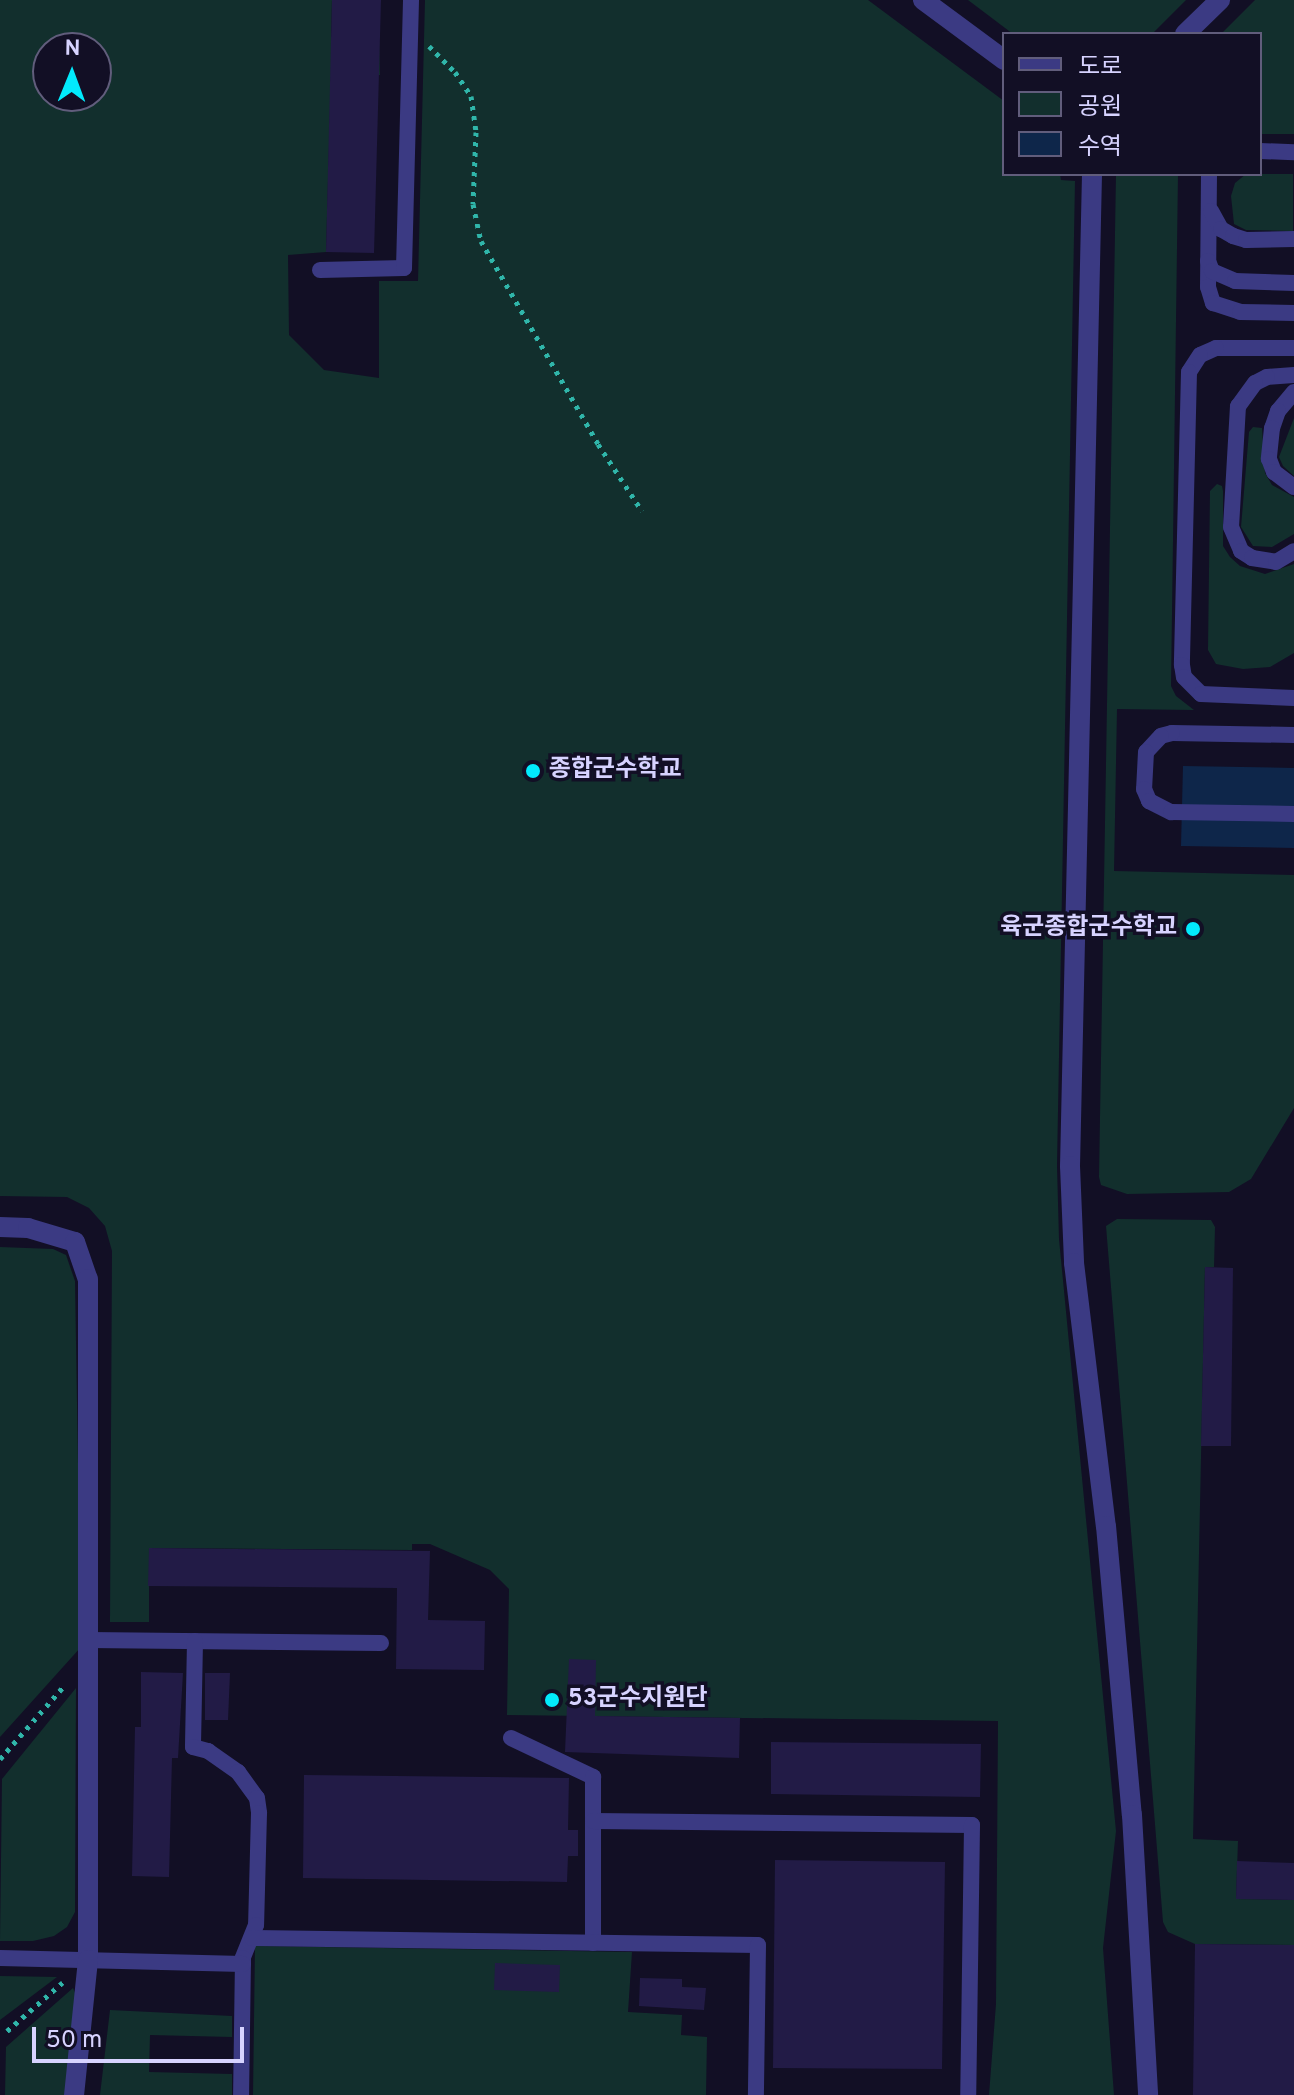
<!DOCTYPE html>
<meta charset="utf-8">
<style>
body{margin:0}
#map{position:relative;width:1294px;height:2095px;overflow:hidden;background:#120f25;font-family:Overpass,"Noto Sans KR",sans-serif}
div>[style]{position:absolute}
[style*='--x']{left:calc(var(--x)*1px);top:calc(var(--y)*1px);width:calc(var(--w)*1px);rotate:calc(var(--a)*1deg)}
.green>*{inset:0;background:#122f2d}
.water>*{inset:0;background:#0e264a}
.building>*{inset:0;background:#221b46}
.path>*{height:5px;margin-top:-2.5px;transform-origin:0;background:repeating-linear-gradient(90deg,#30b6aa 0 4px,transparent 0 10px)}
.service>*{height:16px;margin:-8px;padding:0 8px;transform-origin:8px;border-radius:8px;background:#3b3a83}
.minor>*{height:20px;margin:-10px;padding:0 10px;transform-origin:10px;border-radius:10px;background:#3b3a83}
.tertiary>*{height:20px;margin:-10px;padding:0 10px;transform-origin:10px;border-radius:10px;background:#3b3a83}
.dots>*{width:22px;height:22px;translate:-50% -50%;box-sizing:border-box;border:4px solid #120f25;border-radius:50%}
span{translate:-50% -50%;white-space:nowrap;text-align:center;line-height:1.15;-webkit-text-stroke:7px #120f25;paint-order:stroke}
.poi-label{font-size:24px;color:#d7d3ff;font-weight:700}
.left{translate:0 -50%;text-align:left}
.right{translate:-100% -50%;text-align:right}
.legend{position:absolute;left:1002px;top:32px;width:260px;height:144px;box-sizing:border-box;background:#120f25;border:2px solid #615d7c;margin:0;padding:10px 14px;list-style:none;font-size:24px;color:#d7d3ff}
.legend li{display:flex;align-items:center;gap:16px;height:40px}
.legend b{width:40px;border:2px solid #615d7c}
.north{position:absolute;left:32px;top:32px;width:80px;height:80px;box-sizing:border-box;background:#120f25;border:2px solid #615d7c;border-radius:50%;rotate:1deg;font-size:22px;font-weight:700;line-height:32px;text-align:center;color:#d7d3ff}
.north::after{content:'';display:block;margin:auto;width:28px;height:36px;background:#02eafc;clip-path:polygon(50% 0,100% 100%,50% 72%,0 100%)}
.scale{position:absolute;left:32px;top:2027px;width:212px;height:36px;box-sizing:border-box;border:4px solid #d7d3ff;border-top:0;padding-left:10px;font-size:24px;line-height:28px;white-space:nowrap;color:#d7d3ff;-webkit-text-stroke:6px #120f25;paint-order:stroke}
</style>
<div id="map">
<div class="green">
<div style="clip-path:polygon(evenodd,0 0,332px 0,331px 37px,379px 39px,380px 75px,331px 74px,326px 252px,288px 255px,289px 335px,324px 370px,379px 378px,379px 281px,418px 281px,425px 0,868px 0,1004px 101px,1004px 174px,1060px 174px,1061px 180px,1075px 181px,1057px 1166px,1059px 1239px,1116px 1831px,1103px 1948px,1114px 2095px,989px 2095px,996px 2004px,998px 1721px,507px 1715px,509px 1589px,490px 1570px,430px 1544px,412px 1544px,412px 1550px,149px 1548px,149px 1622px,110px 1622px,112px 1251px,105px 1226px,89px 1208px,67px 1197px,0 1196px,0 0,48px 48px,96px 48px,96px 96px,48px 96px,48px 48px)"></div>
<div style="clip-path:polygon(968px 0,1186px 0,1152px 34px,1013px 34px)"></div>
<div style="clip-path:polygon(1255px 0,1294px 0,1294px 134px,1260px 134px,1260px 34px,1221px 34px)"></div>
<div style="clip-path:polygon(1116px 174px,1178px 174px,1171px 686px,1176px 696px,1194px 710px,1117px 709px,1114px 871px,1294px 875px,1294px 1108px,1251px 1179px,1229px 1192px,1127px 1194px,1101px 1185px,1099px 1177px)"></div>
<div style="clip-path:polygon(1246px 174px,1293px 174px,1293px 231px,1246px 230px,1234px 224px,1231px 196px,1235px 183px)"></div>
<div style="clip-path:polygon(1294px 418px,1294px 476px,1283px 466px,1279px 457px)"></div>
<div style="clip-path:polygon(1253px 427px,1262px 428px,1265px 473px,1272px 485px,1294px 497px,1294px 534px,1272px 547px,1253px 546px,1241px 527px,1249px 432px)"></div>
<div style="clip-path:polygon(1217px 484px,1222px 486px,1223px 491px,1223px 546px,1230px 557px,1240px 566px,1265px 574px,1294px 564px,1294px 653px,1270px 667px,1243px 669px,1216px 664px,1208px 650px,1210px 491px)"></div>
<div style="clip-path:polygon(1117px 1219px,1211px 1220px,1215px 1227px,1214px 1267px,1205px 1267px,1193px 1839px,1238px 1841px,1236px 1899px,1294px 1900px,1294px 1945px,1195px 1944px,1168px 1932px,1163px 1922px,1106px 1226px)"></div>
<div style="clip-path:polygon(0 1247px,53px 1249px,66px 1255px,75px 1281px,81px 1647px,0 1737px)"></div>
<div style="clip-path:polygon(76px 1688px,75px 1912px,67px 1927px,54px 1936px,33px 1941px,0 1941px,2px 1779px)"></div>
<div style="clip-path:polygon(255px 1946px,632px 1952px,628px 2012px,682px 2015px,681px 2035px,707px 2037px,706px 2095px,253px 2095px)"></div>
<div style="clip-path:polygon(0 1976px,57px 1977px,0 2020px)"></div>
<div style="clip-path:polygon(73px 1988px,78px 2000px,66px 2095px,5px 2095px,6px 2047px)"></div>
<div style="clip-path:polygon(110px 2010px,232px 2016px,232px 2037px,150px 2035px,149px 2072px,232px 2074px,232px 2095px,100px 2095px)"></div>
</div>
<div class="water">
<div style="clip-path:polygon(1183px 766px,1294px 768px,1294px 848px,1181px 846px)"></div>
</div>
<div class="building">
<div style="clip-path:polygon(332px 0,381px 0,374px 253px,326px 252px)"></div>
<div style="clip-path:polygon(1205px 1267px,1233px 1268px,1231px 1446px,1201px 1446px)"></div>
<div style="clip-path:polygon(149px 1548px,430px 1551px,428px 1620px,485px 1621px,484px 1670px,396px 1669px,397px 1588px,148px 1586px)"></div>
<div style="clip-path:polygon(569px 1659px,596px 1660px,595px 1716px,740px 1718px,739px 1758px,565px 1752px)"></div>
<div style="clip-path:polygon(141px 1672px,183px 1673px,178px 1758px,172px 1758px,169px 1877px,132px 1876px,135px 1727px,141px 1727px)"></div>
<div style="clip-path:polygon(205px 1673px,230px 1673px,228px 1720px,205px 1720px)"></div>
<div style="clip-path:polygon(771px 1742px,981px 1744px,980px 1797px,771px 1794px)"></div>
<div style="clip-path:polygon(304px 1775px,569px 1778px,568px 1830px,578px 1830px,578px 1856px,568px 1856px,567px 1882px,303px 1878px)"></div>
<div style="clip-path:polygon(775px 1860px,945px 1862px,942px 2069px,773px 2068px)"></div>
<div style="clip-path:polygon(1237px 1861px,1294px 1863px,1294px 1900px,1236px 1899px)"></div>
<div style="clip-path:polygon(1195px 1944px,1294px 1945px,1294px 2095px,1193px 2095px)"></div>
<div style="clip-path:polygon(495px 1963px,560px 1965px,559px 1992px,494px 1990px)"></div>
<div style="clip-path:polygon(640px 1978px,682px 1979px,682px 1987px,706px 1988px,704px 2010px,639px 2006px)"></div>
</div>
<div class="path">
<div style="--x:429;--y:46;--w:37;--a:45"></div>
<div style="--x:455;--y:72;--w:29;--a:56"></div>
<div style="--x:471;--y:96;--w:36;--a:82"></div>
<div style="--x:476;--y:132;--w:72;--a:92.4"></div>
<div style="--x:473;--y:204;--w:38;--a:78"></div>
<div style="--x:481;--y:241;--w:234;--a:60"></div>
<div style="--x:598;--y:444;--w:80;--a:56.7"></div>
<div style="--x:0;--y:1759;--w:97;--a:-48.8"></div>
<div style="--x:7;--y:2031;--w:74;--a:-41.2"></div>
</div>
<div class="service">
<div style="--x:1260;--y:151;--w:34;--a:2"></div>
<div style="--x:1209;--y:174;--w:113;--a:90.5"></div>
<div style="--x:1208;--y:287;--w:17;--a:73"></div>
<div style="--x:1213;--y:303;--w:28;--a:18"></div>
<div style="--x:1240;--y:312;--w:54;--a:1.1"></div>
<div style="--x:1211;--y:211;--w:21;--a:61"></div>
<div style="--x:1221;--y:229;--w:14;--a:30"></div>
<div style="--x:1233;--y:236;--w:14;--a:17"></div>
<div style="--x:1246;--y:240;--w:48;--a:-1.2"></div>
<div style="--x:1208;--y:261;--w:11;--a:68"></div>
<div style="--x:1212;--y:271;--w:25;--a:23"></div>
<div style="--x:1235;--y:281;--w:59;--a:1.9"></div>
<div style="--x:320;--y:270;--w:84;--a:-1.4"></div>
<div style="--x:404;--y:268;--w:268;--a:-88.5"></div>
<div style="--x:1294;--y:348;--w:78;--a:180"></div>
<div style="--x:1216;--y:348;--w:17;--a:156"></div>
<div style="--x:1200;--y:355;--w:20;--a:123"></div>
<div style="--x:1189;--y:372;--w:293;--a:91.4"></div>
<div style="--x:1182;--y:665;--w:12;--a:81"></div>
<div style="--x:1184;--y:677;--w:24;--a:45"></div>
<div style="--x:1201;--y:694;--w:93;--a:2.5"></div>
<div style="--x:1294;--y:375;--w:27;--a:176"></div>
<div style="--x:1267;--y:377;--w:13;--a:153"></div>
<div style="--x:1255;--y:383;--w:29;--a:126"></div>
<div style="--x:1238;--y:406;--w:121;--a:93.3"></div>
<div style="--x:1231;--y:527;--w:26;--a:67"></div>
<div style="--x:1241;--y:551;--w:13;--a:32"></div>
<div style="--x:1252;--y:558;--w:24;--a:9"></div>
<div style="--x:1276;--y:562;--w:21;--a:-31"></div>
<div style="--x:1294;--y:392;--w:25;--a:130"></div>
<div style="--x:1278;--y:411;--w:18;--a:109"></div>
<div style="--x:1272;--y:428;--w:31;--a:96"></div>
<div style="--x:1269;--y:459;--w:14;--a:69"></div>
<div style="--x:1274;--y:472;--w:25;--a:37"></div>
<div style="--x:1294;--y:735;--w:122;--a:-179.1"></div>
<div style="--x:1172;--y:733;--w:11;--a:165"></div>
<div style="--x:1161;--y:736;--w:22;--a:133"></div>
<div style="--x:1146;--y:752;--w:37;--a:93"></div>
<div style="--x:1144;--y:789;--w:13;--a:67"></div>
<div style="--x:1149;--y:801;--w:25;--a:27"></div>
<div style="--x:1171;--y:812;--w:123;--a:0.9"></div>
<div style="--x:88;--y:1640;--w:293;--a:0.6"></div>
<div style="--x:195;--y:1641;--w:106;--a:91.1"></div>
<div style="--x:193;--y:1747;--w:16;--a:15"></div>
<div style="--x:208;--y:1751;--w:37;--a:35"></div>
<div style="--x:238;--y:1772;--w:32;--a:54"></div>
<div style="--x:257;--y:1798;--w:15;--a:82"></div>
<div style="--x:259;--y:1813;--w:112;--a:91.5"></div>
<div style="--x:256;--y:1925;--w:35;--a:112"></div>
<div style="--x:243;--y:1958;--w:137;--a:90.8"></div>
<div style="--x:511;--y:1738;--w:91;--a:25.4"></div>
<div style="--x:593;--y:1777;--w:166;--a:90"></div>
<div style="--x:593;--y:1821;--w:379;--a:0.6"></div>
<div style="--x:972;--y:1825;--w:270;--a:90.8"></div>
<div style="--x:252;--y:1938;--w:506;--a:0.79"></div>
<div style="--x:758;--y:1945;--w:150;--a:90.8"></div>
<div style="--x:0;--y:1958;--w:243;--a:1.4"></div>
</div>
<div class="minor">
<div style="--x:1185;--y:34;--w:49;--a:-44.2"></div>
<div style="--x:0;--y:1227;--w:28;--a:2"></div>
<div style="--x:28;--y:1228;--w:49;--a:16.6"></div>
<div style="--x:75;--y:1242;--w:39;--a:71"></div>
<div style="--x:88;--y:1279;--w:681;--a:90"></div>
<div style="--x:88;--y:1960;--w:136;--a:95.9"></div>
</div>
<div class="tertiary">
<div style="--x:923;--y:0;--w:101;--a:36.5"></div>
<div style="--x:1092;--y:174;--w:992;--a:91.27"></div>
<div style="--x:1070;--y:1166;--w:97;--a:87.6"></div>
<div style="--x:1074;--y:1263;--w:265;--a:83.1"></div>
<div style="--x:1106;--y:1526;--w:290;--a:84.9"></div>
<div style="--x:1132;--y:1815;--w:280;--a:86.7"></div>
</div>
<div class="dots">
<div style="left:533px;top:771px;background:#02eafc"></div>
<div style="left:1193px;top:929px;background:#02eafc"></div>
<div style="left:552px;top:1700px;background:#02eafc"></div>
</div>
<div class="poi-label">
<span class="left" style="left:549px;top:771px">종합군수학교</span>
<span class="right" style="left:1177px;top:929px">육군종합군수학교</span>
<span class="left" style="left:568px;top:1700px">53군수지원단</span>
</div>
<ul class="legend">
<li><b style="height:10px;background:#3b3a83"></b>도로</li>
<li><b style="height:22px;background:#122f2d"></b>공원</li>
<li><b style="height:22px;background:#0e264a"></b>수역</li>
</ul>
<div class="north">N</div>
<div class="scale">50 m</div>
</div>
